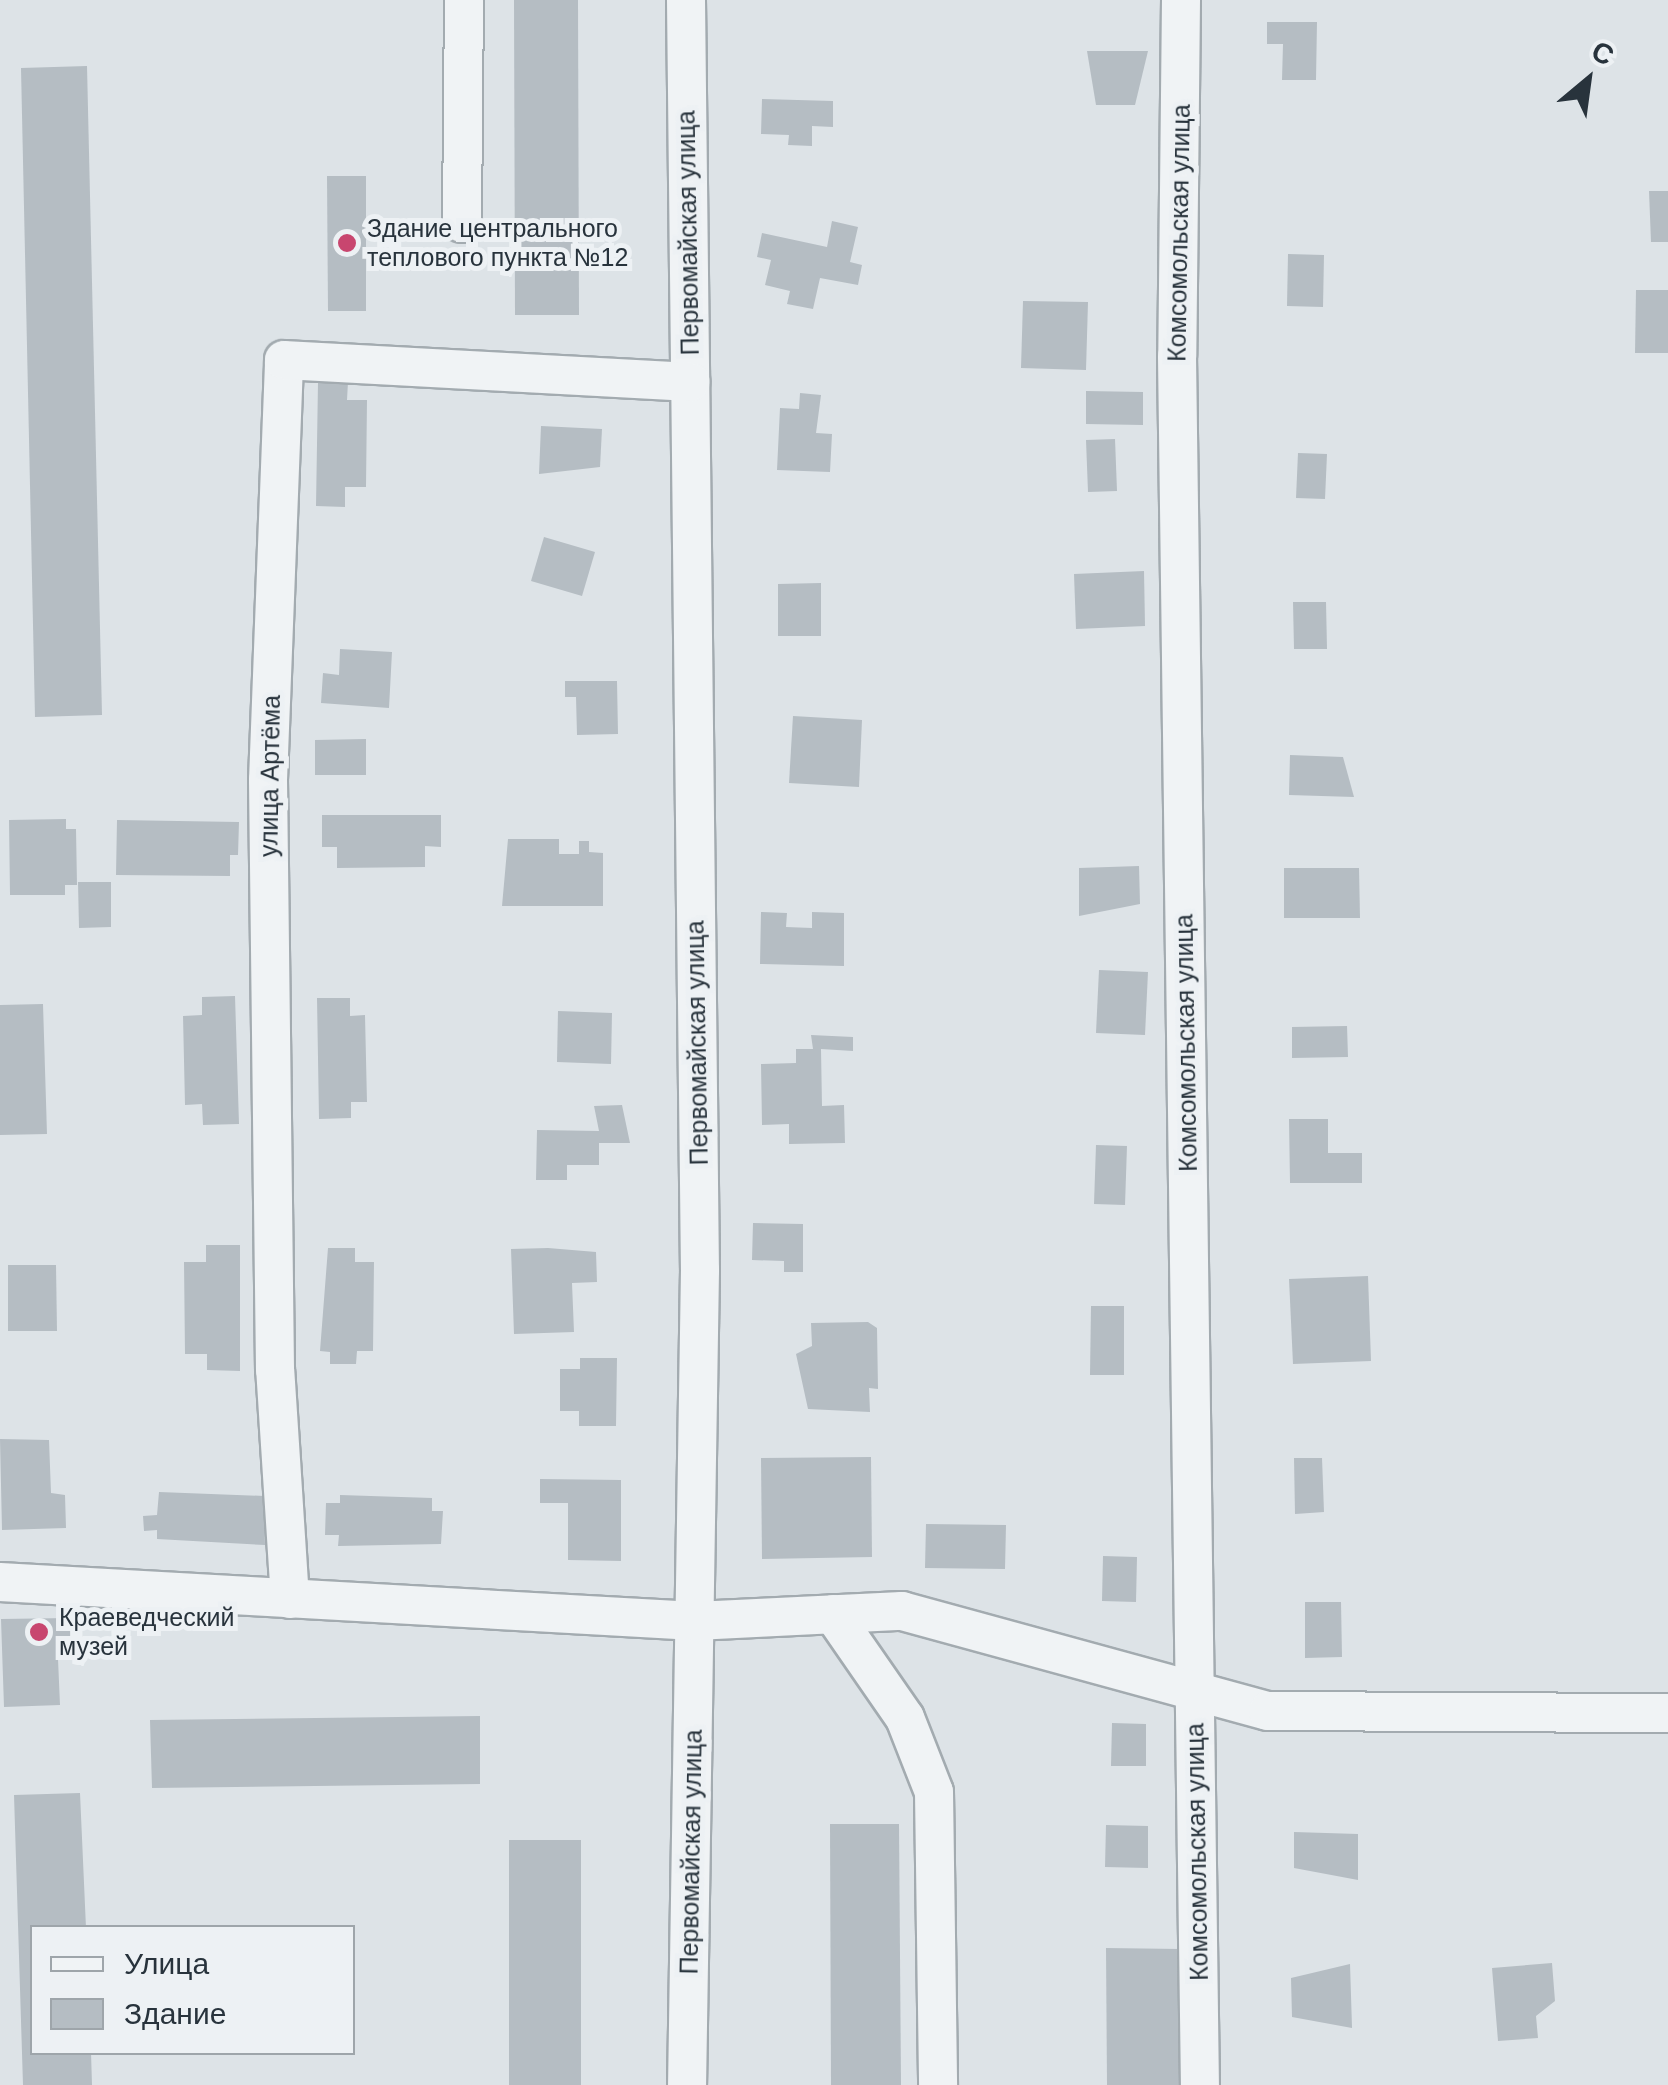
<!DOCTYPE html>
<meta charset="utf-8">
<style>
body{margin:0}
#map{position:relative;width:1668px;height:2085px;overflow:hidden;background:#dde3e7;font-family:Arial,sans-serif}
div>[style]{position:absolute}
[style*='--x']{left:calc(var(--x)*1px);top:calc(var(--y)*1px);width:calc(var(--w)*1px);rotate:calc(var(--a)*1deg)}
.building>*{inset:0;background:#b5bdc3}
.roads{filter:drop-shadow(2px 0 #a3abb0) drop-shadow(-2px 0 #a3abb0) drop-shadow(0 2px #a3abb0) drop-shadow(0 -2px #a3abb0)}
.minor>*{height:38px;margin:-19px;padding:0 19px;transform-origin:19px;border-radius:19px;background:#f0f3f5}
.dots>*{width:28px;height:28px;translate:-50% -50%;box-sizing:border-box;border:5px solid #edf1f4;border-radius:50%}
span{translate:-50% -50%;white-space:nowrap;text-align:center;line-height:1.15;-webkit-text-stroke:10px #edf1f4;paint-order:stroke}
.poi-label{font-size:25px;color:#28333c}
.left{translate:0 -50%;text-align:left}
.street-label{font-size:25px;color:#28333c}
.legend{position:absolute;left:30px;top:1925px;width:325px;height:130px;box-sizing:border-box;background:#edf1f4;border:2px solid #9ea5aa;margin:0;padding:12px 18px;list-style:none;font-size:30px;color:#28333c}
.legend li{display:flex;align-items:center;gap:20px;height:50px}
.legend b{width:50px;border:2px solid #9ea5aa}
.north{position:absolute;left:1538px;top:30px;width:100px;height:100px;-webkit-text-stroke:8px #edf1f4;paint-order:stroke;rotate:29deg;font-size:28px;font-weight:700;line-height:40px;text-align:center;color:#28333c}
.north::after{content:'';display:block;margin:auto;width:35px;height:45px;background:#28333c;clip-path:polygon(50% 0,100% 100%,50% 72%,0 100%)}
</style>
<div id="map">
<div class="building">
<div style="clip-path:polygon(514px 0,578px 0,579px 315px,515px 315px)"></div>
<div style="clip-path:polygon(1267px 22px,1317px 22px,1316px 80px,1282px 80px,1283px 44px,1267px 44px)"></div>
<div style="clip-path:polygon(1087px 51px,1148px 51px,1135px 105px,1096px 105px)"></div>
<div style="clip-path:polygon(87px 66px,102px 715px,35px 717px,21px 68px)"></div>
<div style="clip-path:polygon(762px 99px,833px 101px,833px 127px,812px 126px,812px 146px,788px 145px,789px 135px,761px 134px)"></div>
<div style="clip-path:polygon(327px 176px,366px 176px,366px 311px,328px 311px)"></div>
<div style="clip-path:polygon(1649px 191px,1668px 191px,1668px 242px,1651px 242px)"></div>
<div style="clip-path:polygon(832px 221px,858px 227px,850px 262px,862px 265px,858px 285px,820px 278px,813px 309px,787px 304px,790px 291px,765px 285px,771px 260px,757px 257px,762px 233px,827px 247px)"></div>
<div style="clip-path:polygon(1288px 254px,1324px 255px,1323px 307px,1287px 306px)"></div>
<div style="clip-path:polygon(1636px 290px,1668px 290px,1668px 353px,1635px 353px)"></div>
<div style="clip-path:polygon(1023px 301px,1088px 302px,1086px 370px,1021px 368px)"></div>
<div style="clip-path:polygon(318px 382px,348px 382px,347px 400px,367px 400px,366px 487px,345px 487px,345px 507px,316px 506px)"></div>
<div style="clip-path:polygon(1086px 391px,1143px 392px,1143px 425px,1086px 424px)"></div>
<div style="clip-path:polygon(800px 393px,821px 395px,816px 433px,832px 434px,830px 472px,777px 470px,780px 408px,799px 409px)"></div>
<div style="clip-path:polygon(541px 426px,602px 429px,600px 467px,539px 474px)"></div>
<div style="clip-path:polygon(1115px 439px,1117px 491px,1088px 492px,1086px 440px)"></div>
<div style="clip-path:polygon(1298px 453px,1327px 454px,1325px 499px,1296px 498px)"></div>
<div style="clip-path:polygon(544px 537px,595px 552px,582px 596px,531px 581px)"></div>
<div style="clip-path:polygon(1144px 571px,1145px 626px,1076px 629px,1074px 574px)"></div>
<div style="clip-path:polygon(821px 583px,821px 636px,778px 636px,778px 584px)"></div>
<div style="clip-path:polygon(1293px 602px,1326px 602px,1327px 649px,1294px 649px)"></div>
<div style="clip-path:polygon(340px 649px,392px 652px,389px 708px,321px 703px,323px 673px,339px 675px)"></div>
<div style="clip-path:polygon(565px 681px,617px 681px,618px 734px,577px 735px,576px 697px,565px 697px)"></div>
<div style="clip-path:polygon(793px 716px,862px 720px,859px 787px,789px 783px)"></div>
<div style="clip-path:polygon(366px 739px,366px 775px,315px 775px,315px 740px)"></div>
<div style="clip-path:polygon(1290px 755px,1343px 757px,1354px 797px,1289px 795px)"></div>
<div style="clip-path:polygon(322px 815px,441px 815px,441px 847px,425px 846px,425px 867px,337px 868px,337px 847px,322px 847px)"></div>
<div style="clip-path:polygon(66px 819px,66px 829px,76px 829px,77px 885px,65px 885px,65px 895px,10px 895px,9px 820px)"></div>
<div style="clip-path:polygon(117px 820px,239px 822px,238px 855px,230px 855px,230px 876px,116px 875px)"></div>
<div style="clip-path:polygon(508px 839px,559px 839px,559px 854px,579px 854px,579px 841px,589px 841px,589px 852px,603px 853px,603px 906px,502px 906px)"></div>
<div style="clip-path:polygon(1139px 866px,1140px 904px,1079px 916px,1079px 868px)"></div>
<div style="clip-path:polygon(1284px 868px,1359px 868px,1360px 918px,1284px 918px)"></div>
<div style="clip-path:polygon(78px 882px,111px 882px,111px 927px,79px 928px)"></div>
<div style="clip-path:polygon(761px 912px,787px 913px,786px 927px,812px 928px,812px 912px,844px 913px,844px 966px,760px 964px)"></div>
<div style="clip-path:polygon(1099px 970px,1148px 972px,1145px 1035px,1096px 1033px)"></div>
<div style="clip-path:polygon(235px 996px,239px 1124px,203px 1125px,202px 1104px,185px 1105px,183px 1016px,202px 1015px,202px 997px)"></div>
<div style="clip-path:polygon(317px 998px,350px 998px,350px 1016px,365px 1015px,367px 1102px,351px 1102px,351px 1118px,319px 1119px)"></div>
<div style="clip-path:polygon(43px 1004px,47px 1134px,0 1135px,0 1005px)"></div>
<div style="clip-path:polygon(558px 1011px,612px 1013px,611px 1064px,557px 1062px)"></div>
<div style="clip-path:polygon(1347px 1026px,1348px 1057px,1292px 1058px,1292px 1027px)"></div>
<div style="clip-path:polygon(811px 1035px,853px 1037px,853px 1051px,821px 1049px,822px 1106px,844px 1105px,845px 1143px,789px 1144px,789px 1124px,762px 1125px,761px 1064px,796px 1063px,796px 1049px,813px 1049px)"></div>
<div style="clip-path:polygon(622px 1105px,630px 1143px,599px 1143px,599px 1165px,567px 1165px,567px 1180px,536px 1180px,537px 1130px,599px 1131px,594px 1106px)"></div>
<div style="clip-path:polygon(1289px 1119px,1328px 1119px,1328px 1153px,1362px 1153px,1362px 1183px,1290px 1183px)"></div>
<div style="clip-path:polygon(1096px 1145px,1127px 1146px,1125px 1205px,1094px 1204px)"></div>
<div style="clip-path:polygon(753px 1223px,803px 1224px,803px 1272px,784px 1272px,784px 1261px,752px 1260px)"></div>
<div style="clip-path:polygon(206px 1245px,240px 1245px,240px 1371px,207px 1370px,207px 1354px,185px 1354px,184px 1262px,206px 1262px)"></div>
<div style="clip-path:polygon(328px 1248px,355px 1248px,355px 1262px,374px 1262px,373px 1351px,357px 1351px,356px 1364px,330px 1364px,330px 1352px,320px 1351px)"></div>
<div style="clip-path:polygon(548px 1248px,596px 1252px,597px 1282px,572px 1283px,574px 1332px,514px 1334px,511px 1249px)"></div>
<div style="clip-path:polygon(8px 1265px,56px 1265px,57px 1331px,8px 1331px)"></div>
<div style="clip-path:polygon(1368px 1276px,1371px 1361px,1293px 1364px,1289px 1279px)"></div>
<div style="clip-path:polygon(1091px 1306px,1124px 1306px,1124px 1375px,1090px 1375px)"></div>
<div style="clip-path:polygon(868px 1322px,877px 1328px,878px 1389px,869px 1388px,870px 1412px,808px 1409px,796px 1354px,812px 1346px,811px 1323px)"></div>
<div style="clip-path:polygon(580px 1358px,617px 1358px,616px 1426px,579px 1426px,579px 1411px,560px 1411px,560px 1369px,580px 1369px)"></div>
<div style="clip-path:polygon(0 1439px,49px 1440px,51px 1493px,65px 1495px,66px 1528px,2px 1530px)"></div>
<div style="clip-path:polygon(871px 1457px,872px 1557px,762px 1559px,761px 1458px)"></div>
<div style="clip-path:polygon(1294px 1458px,1322px 1458px,1324px 1512px,1295px 1514px)"></div>
<div style="clip-path:polygon(540px 1479px,621px 1480px,621px 1561px,568px 1560px,568px 1503px,540px 1503px)"></div>
<div style="clip-path:polygon(159px 1492px,264px 1496px,265px 1545px,157px 1539px,157px 1530px,144px 1531px,143px 1516px,157px 1515px)"></div>
<div style="clip-path:polygon(340px 1495px,432px 1498px,432px 1511px,443px 1511px,441px 1544px,338px 1546px,339px 1535px,325px 1535px,326px 1503px,340px 1503px)"></div>
<div style="clip-path:polygon(926px 1524px,1006px 1525px,1005px 1569px,925px 1568px)"></div>
<div style="clip-path:polygon(1103px 1556px,1137px 1557px,1136px 1602px,1102px 1601px)"></div>
<div style="clip-path:polygon(1305px 1602px,1341px 1602px,1342px 1657px,1305px 1658px)"></div>
<div style="clip-path:polygon(70px 1618px,72px 1658px,58px 1659px,60px 1705px,4px 1707px,1px 1619px)"></div>
<div style="clip-path:polygon(480px 1716px,480px 1784px,152px 1788px,150px 1720px)"></div>
<div style="clip-path:polygon(1112px 1723px,1146px 1724px,1146px 1766px,1111px 1766px)"></div>
<div style="clip-path:polygon(80px 1793px,86px 1928px,32px 1928px,32px 2052px,91px 2052px,92px 2085px,23px 2085px,14px 1795px)"></div>
<div style="clip-path:polygon(830px 1824px,899px 1824px,901px 2085px,831px 2085px)"></div>
<div style="clip-path:polygon(1106px 1825px,1148px 1826px,1148px 1868px,1105px 1867px)"></div>
<div style="clip-path:polygon(1294px 1832px,1358px 1834px,1358px 1880px,1294px 1868px)"></div>
<div style="clip-path:polygon(509px 1840px,581px 1840px,581px 2085px,509px 2085px)"></div>
<div style="clip-path:polygon(1106px 1948px,1180px 1949px,1181px 2085px,1107px 2085px)"></div>
<div style="clip-path:polygon(1552px 1963px,1555px 2001px,1536px 2016px,1538px 2038px,1498px 2041px,1492px 1968px)"></div>
<div style="clip-path:polygon(1350px 1964px,1352px 2028px,1292px 2017px,1291px 1978px)"></div>
</div>
<div class="roads">
<div class="minor">
<div style="--x:686;--y:0;--w:1270;--a:89.37"></div>
<div style="--x:700;--y:1270;--w:815;--a:90.91"></div>
<div style="--x:1181;--y:0;--w:356;--a:90.6"></div>
<div style="--x:1177;--y:356;--w:1729;--a:89.24"></div>
<div style="--x:462;--y:223;--w:223;--a:-89.5"></div>
<div style="--x:0;--y:1582;--w:696;--a:3.21"></div>
<div style="--x:695;--y:1621;--w:207;--a:-2.8"></div>
<div style="--x:902;--y:1611;--w:379;--a:15.3"></div>
<div style="--x:1268;--y:1711;--w:400;--a:0.3"></div>
<div style="--x:290;--y:1599;--w:229;--a:-93.7"></div>
<div style="--x:275;--y:1370;--w:590;--a:-90.68"></div>
<div style="--x:268;--y:780;--w:420;--a:-87.8"></div>
<div style="--x:284;--y:360;--w:407;--a:3.1"></div>
<div style="--x:833;--y:1614;--w:126;--a:55.3"></div>
<div style="--x:905;--y:1718;--w:79;--a:68.6"></div>
<div style="--x:934;--y:1792;--w:293;--a:89.2"></div>
</div>
</div>
<div class="dots">
<div style="left:347px;top:243px;background:#c8466f"></div>
<div style="left:39px;top:1632px;background:#c8466f"></div>
</div>
<div class="poi-label">
<span class="left" style="left:367px;top:243px">Здание центрального<br>теплового пункта №12</span>
<span class="left" style="left:59px;top:1632px">Краеведческий<br>музей</span>
</div>
<div class="street-label">
<span style="left:688px;top:233px;rotate:-91deg">Первомайская улица</span>
<span style="left:1179px;top:233px;rotate:-89deg">Комсомольская улица</span>
<span style="left:270px;top:776px;rotate:-89deg">улица Артёма</span>
<span style="left:697px;top:1043px;rotate:-91deg">Первомайская улица</span>
<span style="left:1186px;top:1043px;rotate:-91deg">Комсомольская улица</span>
<span style="left:691px;top:1852px;rotate:-89deg">Первомайская улица</span>
<span style="left:1197px;top:1852px;rotate:-91deg">Комсомольская улица</span>
</div>
<ul class="legend">
<li><b style="height:12px;background:#f0f3f5"></b>Улица</li>
<li><b style="height:28px;background:#b5bdc3"></b>Здание</li>
</ul>
<div class="north">С</div>
</div>
